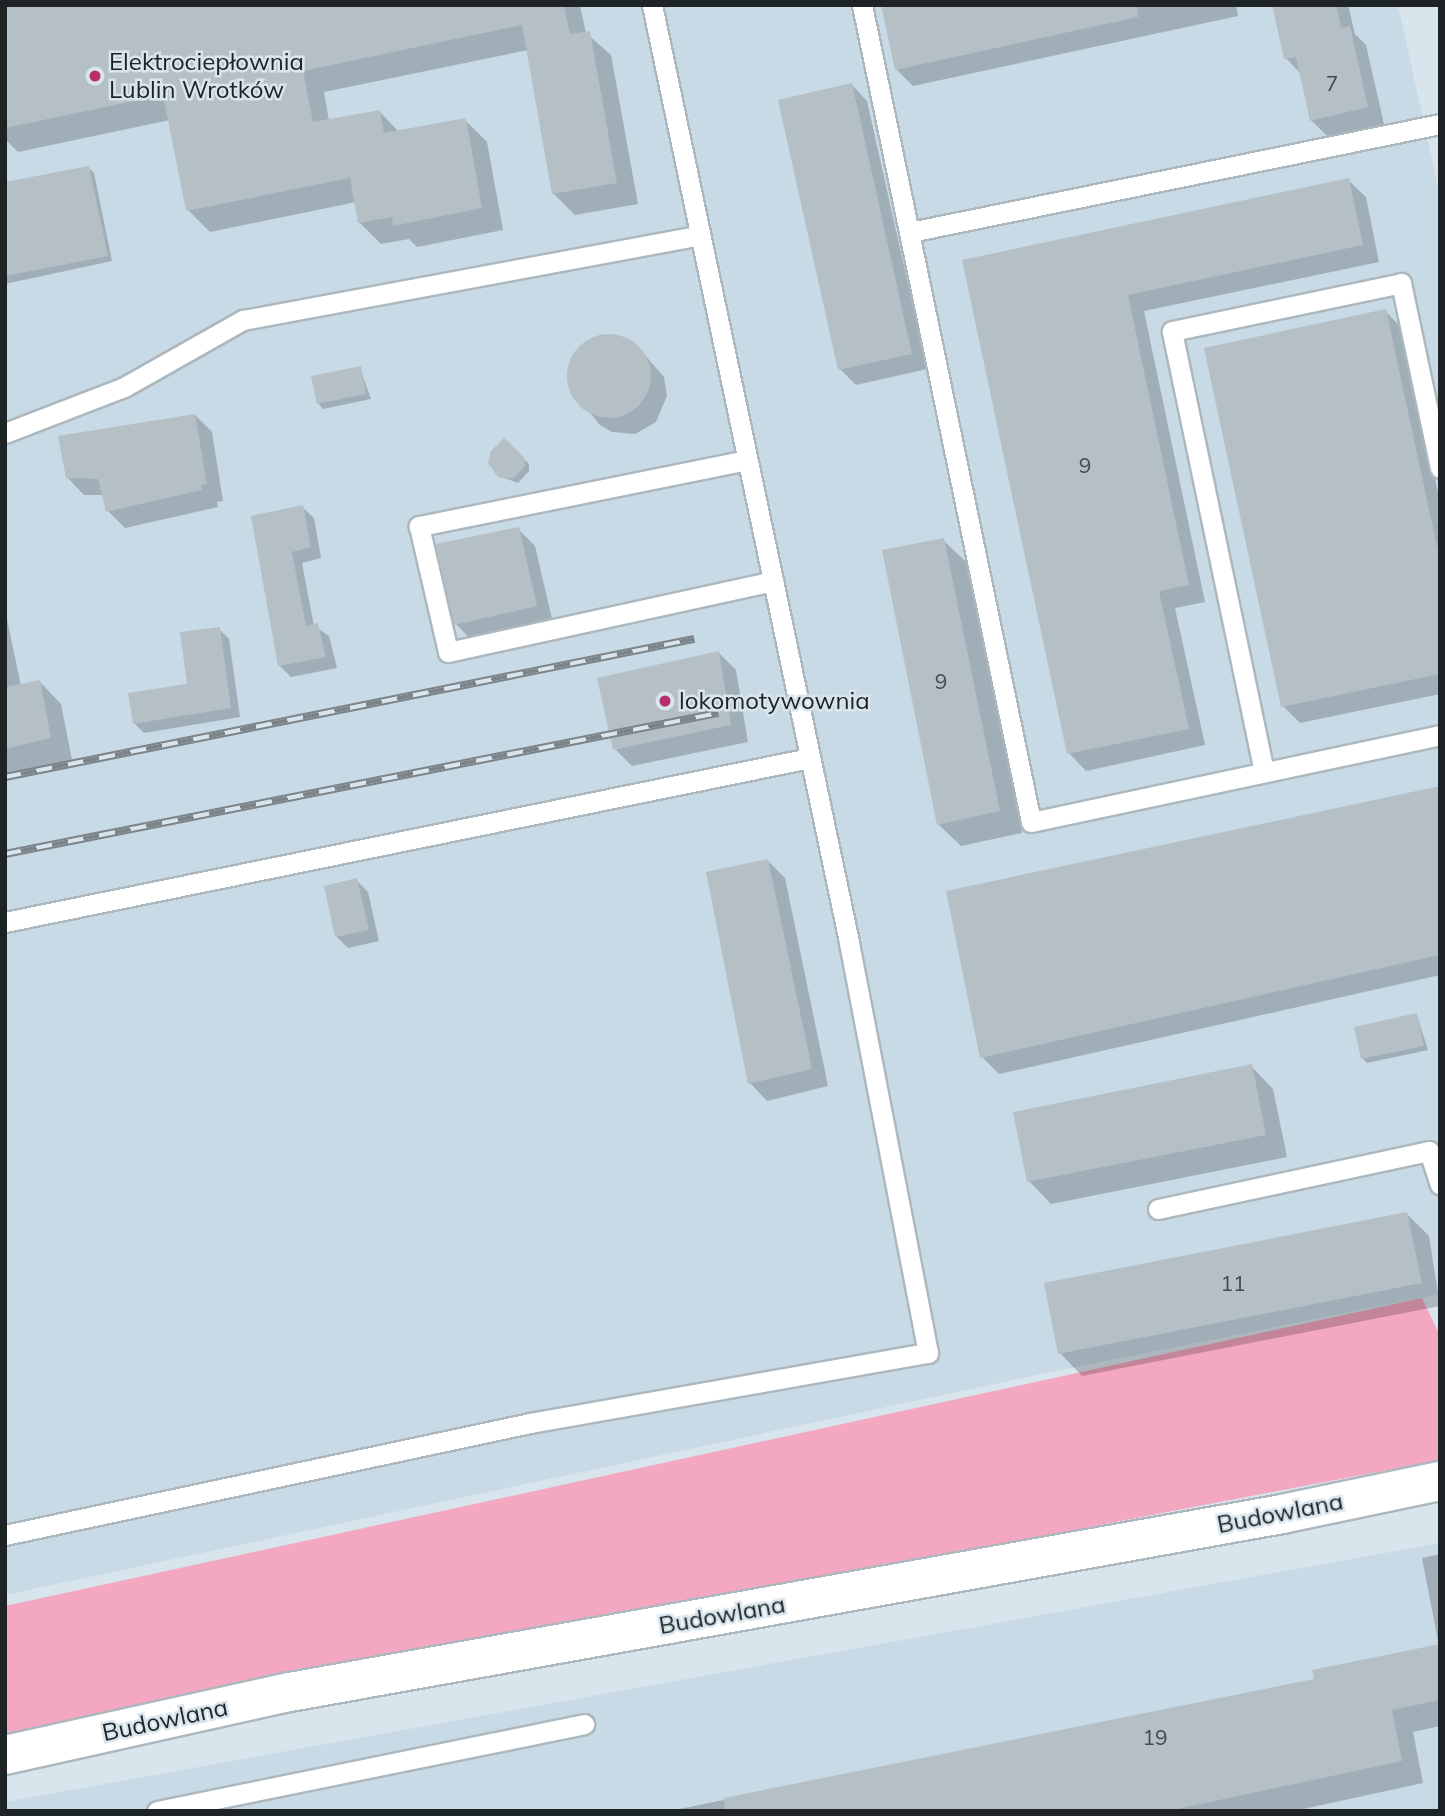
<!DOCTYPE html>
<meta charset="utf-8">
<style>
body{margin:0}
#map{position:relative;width:1445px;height:1816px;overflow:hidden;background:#d9e5ed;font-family:Mulish,sans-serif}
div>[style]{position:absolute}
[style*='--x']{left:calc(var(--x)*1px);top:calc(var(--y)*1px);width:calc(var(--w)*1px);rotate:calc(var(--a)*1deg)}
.built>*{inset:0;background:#c8dae6}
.green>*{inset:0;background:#f4a7c0}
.shadow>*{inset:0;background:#0003}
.building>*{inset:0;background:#b4bfc6}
.round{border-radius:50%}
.roads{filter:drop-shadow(2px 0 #acb7be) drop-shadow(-2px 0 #acb7be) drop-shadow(0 2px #acb7be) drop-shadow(0 -2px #acb7be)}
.lane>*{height:19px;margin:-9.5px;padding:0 9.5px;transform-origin:9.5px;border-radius:9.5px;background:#fff}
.street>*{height:38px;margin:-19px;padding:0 19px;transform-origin:19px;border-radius:19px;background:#fff}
.rail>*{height:8px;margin-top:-4px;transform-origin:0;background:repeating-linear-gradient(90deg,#d9e5ed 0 16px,#7c8489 0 32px);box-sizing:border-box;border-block:2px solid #7c8489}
.dots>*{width:19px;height:19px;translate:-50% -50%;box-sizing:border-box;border:4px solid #d9e5ed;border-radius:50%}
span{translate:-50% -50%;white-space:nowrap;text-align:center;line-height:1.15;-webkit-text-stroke:5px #d9e5ed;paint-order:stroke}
.number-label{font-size:21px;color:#444a4d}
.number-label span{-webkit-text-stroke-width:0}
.poi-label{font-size:24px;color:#1e2325}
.left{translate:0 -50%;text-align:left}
.street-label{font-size:24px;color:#1e2325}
.frame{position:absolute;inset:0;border:7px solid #1e2325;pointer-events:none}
</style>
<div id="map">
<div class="built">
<div style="clip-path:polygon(5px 5px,1398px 5px,1440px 196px,1440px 1294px,1046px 1373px,5px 1595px)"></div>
<div style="clip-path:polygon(1440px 1543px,1440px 1811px,5px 1811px,5px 1802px)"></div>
</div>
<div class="green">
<div style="clip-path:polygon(1422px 1298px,1440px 1336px,1440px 1460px,5px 1734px,5px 1606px)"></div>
</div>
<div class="shadow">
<div style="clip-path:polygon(5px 5px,580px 5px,586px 33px,611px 55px,638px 204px,575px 215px,553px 193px,528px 50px,324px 92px,329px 121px,380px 112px,399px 132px,465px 120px,487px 142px,503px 230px,417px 247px,409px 239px,381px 244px,359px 222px,356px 202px,210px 232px,188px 210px,170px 120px,18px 152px,5px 139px)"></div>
<div style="clip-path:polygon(883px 5px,1236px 5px,1238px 16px,913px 86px,896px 69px)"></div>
<div style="clip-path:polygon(1274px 5px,1348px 5px,1355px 34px,1366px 45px,1384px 124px,1328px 137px,1311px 120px,1301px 74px,1286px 58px)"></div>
<div style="clip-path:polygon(852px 85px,867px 101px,927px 369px,856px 385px,840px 369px)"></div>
<div style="clip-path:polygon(89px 168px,94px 173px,112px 261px,5px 284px,5px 184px)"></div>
<div style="clip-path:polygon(1348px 180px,1366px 197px,1379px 262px,1144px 311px,1205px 602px,1175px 608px,1205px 745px,1086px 771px,1069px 753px,964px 261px)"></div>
<div style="clip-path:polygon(1385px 311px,1402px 328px,1440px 502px,1440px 694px,1300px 723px,1283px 706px)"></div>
<div style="clip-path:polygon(598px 336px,615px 336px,638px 347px,664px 377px,667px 396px,656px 422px,635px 434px,612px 432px,600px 425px,569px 387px,569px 366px,579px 348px)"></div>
<div style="clip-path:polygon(360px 368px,371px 399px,323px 409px,318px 403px)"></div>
<div style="clip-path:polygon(195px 415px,212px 432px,223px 501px,217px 502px,218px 507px,125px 528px,108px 511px,104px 495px,84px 495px,67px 477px)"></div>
<div style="clip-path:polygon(504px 440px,529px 464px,529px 471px,518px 483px,499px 476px)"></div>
<div style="clip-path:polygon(302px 507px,314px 518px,321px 558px,302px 563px,314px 626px,329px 636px,337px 668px,291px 677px,279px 665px,253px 517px)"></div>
<div style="clip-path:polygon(518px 529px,535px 546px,553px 623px,473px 642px,456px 624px)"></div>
<div style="clip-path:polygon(943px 540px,966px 562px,1022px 833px,961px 846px,938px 824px)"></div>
<div style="clip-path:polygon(5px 610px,21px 686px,40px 682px,61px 704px,72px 760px,5px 775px)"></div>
<div style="clip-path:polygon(219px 629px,229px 639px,240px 717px,144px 733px,134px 723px,189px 686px)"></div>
<div style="clip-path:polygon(719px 653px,736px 670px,748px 742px,632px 766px,615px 749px)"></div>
<div style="clip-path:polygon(1440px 788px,1440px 975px,999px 1074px,982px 1057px)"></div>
<div style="clip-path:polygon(768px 861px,785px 878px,828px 1086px,767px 1101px,750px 1083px)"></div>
<div style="clip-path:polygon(356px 880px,368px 892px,379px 941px,348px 948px,337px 937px,326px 887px)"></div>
<div style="clip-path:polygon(1417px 1015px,1428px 1050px,1367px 1063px,1362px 1058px)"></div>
<div style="clip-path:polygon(1251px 1066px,1273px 1089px,1287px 1157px,1051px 1204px,1029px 1181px)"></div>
<div style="clip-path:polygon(1407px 1214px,1429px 1236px,1440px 1306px,1082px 1376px,1060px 1353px)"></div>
<div style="clip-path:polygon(1440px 1554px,1440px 1726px,1413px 1732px,1423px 1783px,1294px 1811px,669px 1811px,1316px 1681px,1439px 1646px,1422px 1558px)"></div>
</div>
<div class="building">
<div style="clip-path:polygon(5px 5px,564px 5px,570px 34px,590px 31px,617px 183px,552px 194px,522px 25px,303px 71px,313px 122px,380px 110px,384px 133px,466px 118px,482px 208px,393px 226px,392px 217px,358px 223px,350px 178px,186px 211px,163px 95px,5px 128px)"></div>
<div style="clip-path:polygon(881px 5px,1137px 5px,1138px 17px,895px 70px)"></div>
<div style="clip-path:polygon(1272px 5px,1336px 5px,1341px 28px,1350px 26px,1368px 107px,1310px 121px,1296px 57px,1284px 59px)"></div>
<div style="clip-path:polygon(852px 83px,912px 354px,838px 370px,778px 100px)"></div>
<div style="clip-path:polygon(89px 166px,108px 256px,5px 276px,5px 182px)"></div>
<div style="clip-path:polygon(1349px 178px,1363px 245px,1128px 295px,1189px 585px,1159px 591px,1189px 729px,1067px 754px,962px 260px)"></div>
<div style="clip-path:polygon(1386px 309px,1440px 560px,1440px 674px,1281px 707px,1204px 348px)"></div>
<div class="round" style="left:567px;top:334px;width:84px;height:84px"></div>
<div style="clip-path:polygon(361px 366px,366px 394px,317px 404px,311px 376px)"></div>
<div style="clip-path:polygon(195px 414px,207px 484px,201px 485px,202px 490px,106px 512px,98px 479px,66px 478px,58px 436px)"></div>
<div style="clip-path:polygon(504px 438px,524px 457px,525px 466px,513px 479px,498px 477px,488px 463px,491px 451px)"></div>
<div style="clip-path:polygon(303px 505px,311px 547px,292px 552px,306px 626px,318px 623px,326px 657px,278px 666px,251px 516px)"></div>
<div style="clip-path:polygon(519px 527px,537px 606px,454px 625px,436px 544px)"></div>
<div style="clip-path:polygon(944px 538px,1000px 811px,937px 825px,882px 550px)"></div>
<div style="clip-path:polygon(220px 627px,231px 708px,133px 724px,128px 693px,187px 684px,180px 632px)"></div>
<div style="clip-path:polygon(719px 651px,731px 725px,613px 750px,597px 678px)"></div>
<div style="clip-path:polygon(40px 680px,51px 738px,5px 749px,5px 687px)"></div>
<div style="clip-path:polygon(1440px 786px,1440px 955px,980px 1058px,946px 891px)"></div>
<div style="clip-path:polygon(768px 859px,812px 1069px,748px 1084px,706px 872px)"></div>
<div style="clip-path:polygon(357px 878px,369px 930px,335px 937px,324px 886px)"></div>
<div style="clip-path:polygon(1417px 1013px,1424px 1046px,1361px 1059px,1354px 1027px)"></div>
<div style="clip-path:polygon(1252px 1064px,1266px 1135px,1027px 1182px,1013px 1112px)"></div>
<div style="clip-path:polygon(1407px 1212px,1422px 1283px,1058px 1354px,1044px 1283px)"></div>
<div style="clip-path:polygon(1440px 1644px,1440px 1700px,1392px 1710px,1402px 1761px,1168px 1811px,725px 1811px,724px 1798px,1314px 1679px,1312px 1670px)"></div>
</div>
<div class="roads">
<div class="lane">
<div style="--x:862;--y:5;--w:834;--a:78.31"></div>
<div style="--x:1031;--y:822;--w:418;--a:-12"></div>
<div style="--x:910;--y:232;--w:541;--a:-11.52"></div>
<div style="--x:5;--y:433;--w:128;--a:-21.1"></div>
<div style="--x:124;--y:387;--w:137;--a:-29.4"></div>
<div style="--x:243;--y:320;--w:465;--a:-10.5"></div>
<div style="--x:747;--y:460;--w:335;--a:168.6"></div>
<div style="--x:419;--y:526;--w:129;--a:77"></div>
<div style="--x:448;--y:652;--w:333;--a:-12.3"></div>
<div style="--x:1264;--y:772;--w:450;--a:-101.8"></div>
<div style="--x:1172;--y:331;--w:234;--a:-11.8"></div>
<div style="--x:1401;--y:283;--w:189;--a:78.1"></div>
<div style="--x:5;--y:922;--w:822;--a:-11.52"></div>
<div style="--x:1158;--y:1209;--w:277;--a:-12.1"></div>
<div style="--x:1429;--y:1151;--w:35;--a:72"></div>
<div style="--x:5;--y:1535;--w:537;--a:-12.04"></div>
<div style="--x:530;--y:1423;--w:404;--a:-10"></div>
<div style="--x:928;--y:1353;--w:419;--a:-100.9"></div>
<div style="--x:849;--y:942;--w:957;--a:-101.87"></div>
<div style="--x:157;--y:1811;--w:436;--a:-11.5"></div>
</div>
<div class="street">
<div style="--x:5;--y:1755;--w:292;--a:-12.5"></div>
<div style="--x:290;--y:1692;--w:1008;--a:-10.17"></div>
<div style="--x:1282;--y:1514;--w:161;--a:-11.8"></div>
</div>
</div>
<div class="rail">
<div style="--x:5;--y:777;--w:703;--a:-11.33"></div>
<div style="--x:5;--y:854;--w:727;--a:-11.19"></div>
</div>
<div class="dots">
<div style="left:95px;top:76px;background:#b82f6c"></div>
<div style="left:665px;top:701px;background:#b82f6c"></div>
</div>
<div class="number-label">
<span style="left:1332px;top:83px">7</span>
<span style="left:1085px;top:465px">9</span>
<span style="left:941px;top:681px">9</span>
<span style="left:1233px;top:1283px">11</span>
<span style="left:1155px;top:1737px">19</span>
</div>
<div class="poi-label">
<span class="left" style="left:109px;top:76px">Elektrociepłownia<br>Lublin Wrotków</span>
<span class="left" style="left:679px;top:701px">lokomotywownia</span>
</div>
<div class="street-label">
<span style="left:1280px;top:1513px;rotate:-11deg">Budowlana</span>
<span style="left:722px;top:1615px;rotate:-10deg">Budowlana</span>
<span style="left:165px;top:1720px;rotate:-12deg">Budowlana</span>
</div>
<div class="frame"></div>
</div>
